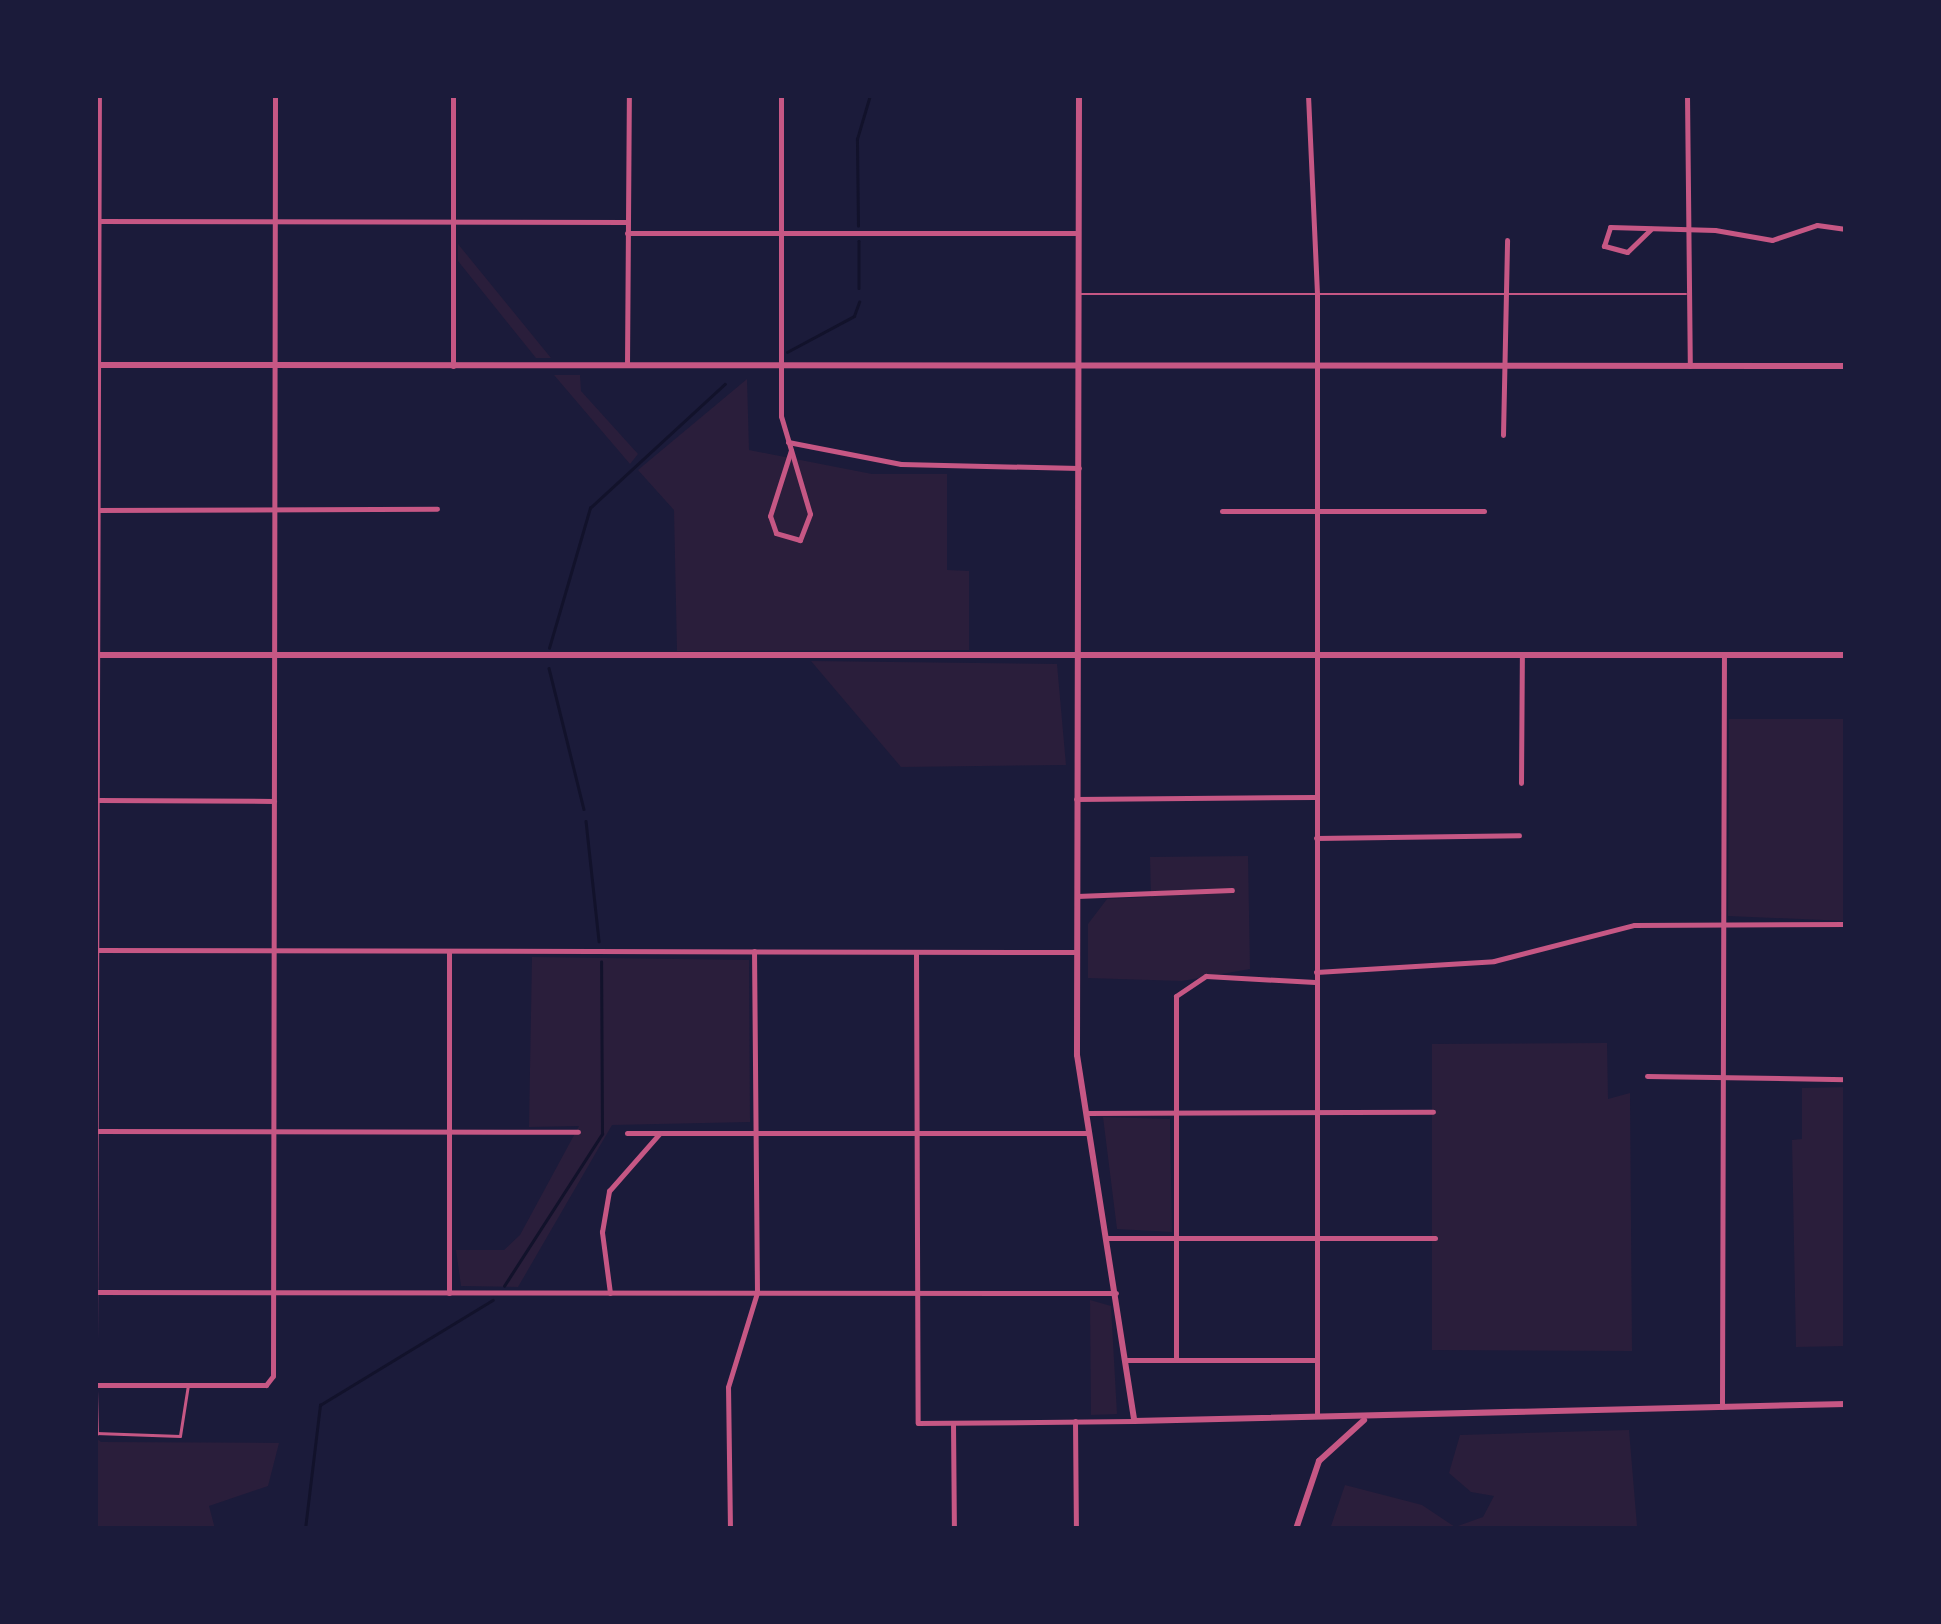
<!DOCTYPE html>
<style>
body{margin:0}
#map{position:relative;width:1941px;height:1624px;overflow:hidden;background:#1b1b3a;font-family:Raleway,sans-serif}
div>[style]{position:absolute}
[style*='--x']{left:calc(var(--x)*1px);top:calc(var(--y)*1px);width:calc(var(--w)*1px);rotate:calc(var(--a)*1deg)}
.green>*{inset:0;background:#2a1e3b}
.stream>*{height:2.5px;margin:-1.25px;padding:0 1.25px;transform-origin:1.25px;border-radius:1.25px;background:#12122b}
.service>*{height:2.5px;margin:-1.25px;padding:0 1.25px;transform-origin:1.25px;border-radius:1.25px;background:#c65784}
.minor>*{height:5px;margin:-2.5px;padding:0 2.5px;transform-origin:2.5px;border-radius:2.5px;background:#c65784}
.tertiary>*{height:6px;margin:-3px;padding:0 3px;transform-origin:3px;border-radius:3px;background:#c65784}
span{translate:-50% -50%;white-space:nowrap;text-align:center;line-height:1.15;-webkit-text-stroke:9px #1b1b3a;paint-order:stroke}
.frame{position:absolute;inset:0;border:98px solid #1b1b3a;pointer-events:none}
</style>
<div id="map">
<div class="green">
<div style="clip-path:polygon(458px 244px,551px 358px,536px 358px,458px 261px)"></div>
<div style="clip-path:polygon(554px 375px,580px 375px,581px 391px,638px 454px,630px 464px)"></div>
<div style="clip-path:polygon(747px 379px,749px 450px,872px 474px,947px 474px,947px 570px,969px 571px,969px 650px,677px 651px,674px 510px,638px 470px)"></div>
<div style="clip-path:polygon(811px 661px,1057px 664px,1066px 765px,901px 767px)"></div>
<div style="clip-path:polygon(1729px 719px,1846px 719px,1846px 921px,1728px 916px)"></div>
<div style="clip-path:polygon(1248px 856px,1250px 969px,1182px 981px,1088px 978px,1088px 924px,1107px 899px,1151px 897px,1150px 857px)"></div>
<div style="clip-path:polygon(532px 957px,749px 960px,750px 1122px,612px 1125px,518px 1287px,461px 1286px,456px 1250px,504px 1250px,520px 1235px,579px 1126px,529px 1127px)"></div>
<div style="clip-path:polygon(1607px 1043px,1608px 1099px,1630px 1093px,1632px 1351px,1432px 1350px,1432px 1044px)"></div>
<div style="clip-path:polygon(1846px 1087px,1846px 1346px,1796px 1347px,1792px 1140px,1802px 1139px,1802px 1088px)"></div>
<div style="clip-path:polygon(1103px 1117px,1170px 1119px,1172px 1232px,1117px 1229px)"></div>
<div style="clip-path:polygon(1090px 1300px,1111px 1306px,1117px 1414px,1091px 1415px)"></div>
<div style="clip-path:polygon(1629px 1430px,1637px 1526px,1846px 1529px,1330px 1529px,1345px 1485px,1422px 1505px,1455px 1527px,1483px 1517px,1494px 1496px,1471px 1492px,1449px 1473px,1460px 1435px)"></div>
<div style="clip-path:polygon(95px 1437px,101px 1442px,279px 1443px,268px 1486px,209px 1506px,215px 1529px,95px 1529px)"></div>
</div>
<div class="stream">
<div style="--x:858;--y:226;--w:87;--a:-90.7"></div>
<div style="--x:857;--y:139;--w:46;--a:-73.5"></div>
<div style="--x:859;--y:241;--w:47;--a:90"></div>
<div style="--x:787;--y:352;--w:76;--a:-28.2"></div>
<div style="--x:854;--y:316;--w:15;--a:-70"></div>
<div style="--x:549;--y:648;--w:146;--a:-73.7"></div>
<div style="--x:590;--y:508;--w:183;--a:-42.6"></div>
<div style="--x:549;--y:668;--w:145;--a:76.1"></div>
<div style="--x:586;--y:821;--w:121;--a:83.8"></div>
<div style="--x:504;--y:1286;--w:181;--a:-57.2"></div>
<div style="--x:602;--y:1134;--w:172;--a:-90.3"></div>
<div style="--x:305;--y:1529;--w:125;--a:-83.1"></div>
<div style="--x:320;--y:1405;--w:202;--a:-31.3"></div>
</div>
<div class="service">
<div style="--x:1079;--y:294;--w:607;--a:0"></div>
<div style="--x:96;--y:1433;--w:84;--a:2"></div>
<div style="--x:180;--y:1436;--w:52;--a:-81.1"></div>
</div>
<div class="minor">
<div style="--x:453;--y:95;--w:271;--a:90"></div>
<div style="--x:781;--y:95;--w:321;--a:90"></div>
<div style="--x:781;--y:416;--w:102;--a:73.5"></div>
<div style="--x:810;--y:514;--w:28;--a:111"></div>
<div style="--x:800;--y:540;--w:25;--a:-164"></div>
<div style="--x:776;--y:533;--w:18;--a:-109"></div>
<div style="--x:770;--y:516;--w:69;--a:-72.3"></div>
<div style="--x:1308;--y:95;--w:199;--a:87.4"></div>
<div style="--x:1317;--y:294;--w:1122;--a:90"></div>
<div style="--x:1687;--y:95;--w:271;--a:89.4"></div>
<div style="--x:95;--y:221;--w:532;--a:0.11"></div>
<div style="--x:1651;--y:229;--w:33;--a:136"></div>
<div style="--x:1627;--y:252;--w:24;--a:-165"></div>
<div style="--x:1604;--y:246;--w:20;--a:-72"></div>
<div style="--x:1610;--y:227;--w:105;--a:1.6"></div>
<div style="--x:1715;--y:230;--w:58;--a:10"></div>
<div style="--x:1772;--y:240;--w:47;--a:-18.4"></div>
<div style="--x:1817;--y:225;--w:29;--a:8"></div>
<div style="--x:627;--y:233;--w:451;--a:0"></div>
<div style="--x:627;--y:365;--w:270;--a:-89.6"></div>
<div style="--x:1503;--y:435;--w:195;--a:-88.8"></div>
<div style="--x:788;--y:442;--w:115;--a:11"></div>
<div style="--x:901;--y:464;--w:178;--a:1.3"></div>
<div style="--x:95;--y:510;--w:342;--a:-0.2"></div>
<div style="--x:1222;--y:511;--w:262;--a:0"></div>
<div style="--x:1521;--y:783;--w:128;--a:-89.6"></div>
<div style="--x:1076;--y:799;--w:240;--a:-0.5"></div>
<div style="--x:97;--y:800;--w:177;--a:0.3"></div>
<div style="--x:1316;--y:838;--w:203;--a:-0.8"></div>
<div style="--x:1077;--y:896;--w:155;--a:-2.2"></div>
<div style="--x:95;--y:950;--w:982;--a:0.12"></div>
<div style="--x:916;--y:952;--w:471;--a:89.8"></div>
<div style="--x:918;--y:1423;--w:216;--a:-0.5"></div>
<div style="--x:1316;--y:972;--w:178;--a:-3.5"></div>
<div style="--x:1494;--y:961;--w:145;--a:-14.4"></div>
<div style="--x:1634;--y:925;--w:212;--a:-0.3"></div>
<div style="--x:1647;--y:1076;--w:199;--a:0.9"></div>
<div style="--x:1087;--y:1113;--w:346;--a:-0.2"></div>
<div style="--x:95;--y:1131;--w:483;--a:0.1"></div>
<div style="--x:627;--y:1133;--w:460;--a:0"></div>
<div style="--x:1108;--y:1238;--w:327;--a:0"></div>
<div style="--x:95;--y:1292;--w:1021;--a:0.06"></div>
<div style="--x:449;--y:1293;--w:342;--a:-90"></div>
<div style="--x:610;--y:1293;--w:62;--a:-97.5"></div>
<div style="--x:602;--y:1232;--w:42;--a:-80.3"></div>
<div style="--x:609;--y:1191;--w:77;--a:-48.7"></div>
<div style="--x:95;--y:1345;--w:1250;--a:-89.82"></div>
<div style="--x:1126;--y:1360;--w:190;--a:0"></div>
<div style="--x:1176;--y:1360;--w:364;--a:-90"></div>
<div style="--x:1176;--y:996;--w:36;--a:-34"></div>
<div style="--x:1206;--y:976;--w:109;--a:3.2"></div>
<div style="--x:95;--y:1385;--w:171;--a:0"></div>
<div style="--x:266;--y:1385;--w:11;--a:-52"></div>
<div style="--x:273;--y:1376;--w:1281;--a:-89.91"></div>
<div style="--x:95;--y:1390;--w:43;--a:88.7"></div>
<div style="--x:1722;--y:1407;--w:752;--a:-89.85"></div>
<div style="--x:1075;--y:1421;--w:108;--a:89.5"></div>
<div style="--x:953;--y:1423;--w:106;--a:89.5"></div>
<div style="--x:730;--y:1529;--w:142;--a:-90.8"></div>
<div style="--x:728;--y:1387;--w:98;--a:-72.9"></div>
<div style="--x:757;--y:1293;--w:342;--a:-90.5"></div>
</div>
<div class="tertiary">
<div style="--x:1079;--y:95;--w:960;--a:90.12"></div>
<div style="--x:1077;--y:1055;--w:370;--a:81.1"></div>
<div style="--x:1134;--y:1421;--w:712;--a:-1.37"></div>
<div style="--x:95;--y:365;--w:1751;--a:0.03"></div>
<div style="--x:95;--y:655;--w:1751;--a:0"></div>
<div style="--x:1296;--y:1529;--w:72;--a:-71.3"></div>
<div style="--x:1319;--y:1461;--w:61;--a:-42.3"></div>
</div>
<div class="frame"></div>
</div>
